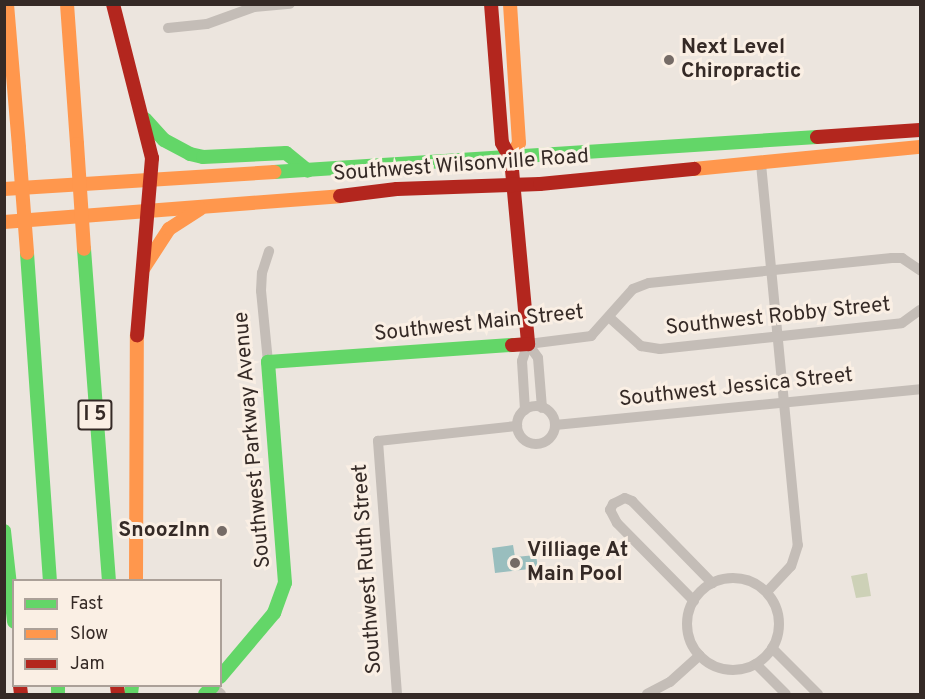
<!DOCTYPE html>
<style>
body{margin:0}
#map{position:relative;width:925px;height:699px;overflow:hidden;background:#ece5de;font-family:Overpass,sans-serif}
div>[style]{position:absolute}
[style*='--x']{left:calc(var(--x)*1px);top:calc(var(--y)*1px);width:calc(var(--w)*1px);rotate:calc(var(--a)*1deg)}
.green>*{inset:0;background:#cdd1b7}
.water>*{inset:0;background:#99bebe}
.street>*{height:10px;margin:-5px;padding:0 5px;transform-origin:5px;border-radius:5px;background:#c4bdb7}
.street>.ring{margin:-5px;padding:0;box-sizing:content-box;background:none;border:10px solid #c4bdb7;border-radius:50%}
.fast>*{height:14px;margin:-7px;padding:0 7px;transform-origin:7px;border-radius:7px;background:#63d668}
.slow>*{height:14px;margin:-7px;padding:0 7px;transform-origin:7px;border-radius:7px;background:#ff974d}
.jam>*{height:14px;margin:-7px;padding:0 7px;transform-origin:7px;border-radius:7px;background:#b3261e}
.slow-bridge>*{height:14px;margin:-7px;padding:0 7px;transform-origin:7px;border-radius:7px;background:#ff974d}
.dots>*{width:16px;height:16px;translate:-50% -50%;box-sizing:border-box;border:3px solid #faefe4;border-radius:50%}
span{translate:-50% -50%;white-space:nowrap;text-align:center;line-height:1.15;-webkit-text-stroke:6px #faefe4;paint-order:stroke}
.shield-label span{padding:2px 4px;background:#faefe4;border:2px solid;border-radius:4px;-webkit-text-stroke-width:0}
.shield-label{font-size:20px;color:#352a26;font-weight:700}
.poi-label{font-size:21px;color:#352a26;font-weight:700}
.left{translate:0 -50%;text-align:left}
.right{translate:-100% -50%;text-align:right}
.street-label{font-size:21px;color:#352a26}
.frame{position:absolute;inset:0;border:6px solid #352a26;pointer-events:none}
.legend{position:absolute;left:12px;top:579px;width:210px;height:108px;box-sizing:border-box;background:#faefe4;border:2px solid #aba098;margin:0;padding:8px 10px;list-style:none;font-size:18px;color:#352a26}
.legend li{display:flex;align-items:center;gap:12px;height:30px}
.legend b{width:30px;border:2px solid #aba098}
</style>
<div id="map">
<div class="green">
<div style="clip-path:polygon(867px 573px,871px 596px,856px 598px,851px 576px)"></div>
</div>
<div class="water">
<div style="clip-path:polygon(513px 545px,515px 557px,536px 555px,538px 568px,495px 573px,492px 548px)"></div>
</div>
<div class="street">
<div style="--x:168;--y:28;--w:39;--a:-6"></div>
<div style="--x:207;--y:24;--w:50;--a:-19.9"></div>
<div style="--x:254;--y:7;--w:36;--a:-5"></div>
<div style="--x:761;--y:164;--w:383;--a:84.5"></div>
<div style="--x:798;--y:545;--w:22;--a:108"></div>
<div style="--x:791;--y:566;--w:35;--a:133"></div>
<div style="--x:610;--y:318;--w:42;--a:42.1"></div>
<div style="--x:641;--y:346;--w:19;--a:9"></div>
<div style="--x:660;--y:349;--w:243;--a:-6.1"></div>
<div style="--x:902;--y:323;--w:22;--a:-36"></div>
<div style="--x:528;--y:344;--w:64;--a:-7.2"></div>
<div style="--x:591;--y:336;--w:63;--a:-48.2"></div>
<div style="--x:633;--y:289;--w:17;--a:-21"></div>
<div style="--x:649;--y:283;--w:244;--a:-5.9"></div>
<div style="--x:892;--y:258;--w:10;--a:0"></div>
<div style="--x:902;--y:258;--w:22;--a:34"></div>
<div style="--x:528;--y:344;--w:17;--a:54"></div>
<div style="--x:538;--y:358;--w:50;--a:85.4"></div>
<div style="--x:268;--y:362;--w:71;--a:-95.6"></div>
<div style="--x:261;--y:291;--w:18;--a:-87"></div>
<div style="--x:262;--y:273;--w:23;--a:-72"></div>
<div class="ring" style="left:517px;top:406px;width:28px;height:28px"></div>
<div style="--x:525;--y:410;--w:49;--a:-93.5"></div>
<div style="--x:522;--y:361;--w:18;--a:-71"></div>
<div style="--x:555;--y:425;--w:367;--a:-5.6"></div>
<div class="ring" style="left:687px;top:578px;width:82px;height:82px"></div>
<div style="--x:694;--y:601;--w:110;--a:-134.6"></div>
<div style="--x:617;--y:523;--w:15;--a:-118"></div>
<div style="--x:610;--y:510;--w:7;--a:-63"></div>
<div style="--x:613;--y:504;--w:13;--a:-27"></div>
<div style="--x:625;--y:498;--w:8;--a:23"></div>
<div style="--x:632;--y:501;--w:115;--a:45.7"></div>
<div style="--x:772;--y:648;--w:65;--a:45"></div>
<div style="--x:756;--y:664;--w:42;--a:45"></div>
<div style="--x:212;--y:686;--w:12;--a:42"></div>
<div style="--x:397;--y:694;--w:254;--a:-94.3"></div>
<div style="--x:378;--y:441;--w:140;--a:-6.2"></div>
<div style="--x:647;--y:694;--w:26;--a:-28"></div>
<div style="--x:670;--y:682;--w:40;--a:-42"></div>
</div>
<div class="fast">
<div style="--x:145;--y:119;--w:28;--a:48"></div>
<div style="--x:164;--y:140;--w:30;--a:28"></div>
<div style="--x:190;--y:154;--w:13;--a:13"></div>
<div style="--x:203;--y:157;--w:83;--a:-2.8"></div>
<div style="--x:286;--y:153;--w:28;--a:39"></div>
<div style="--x:274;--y:172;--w:544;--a:-3.69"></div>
<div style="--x:84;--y:249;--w:332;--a:85.7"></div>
<div style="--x:27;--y:253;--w:328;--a:86"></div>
<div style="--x:4;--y:531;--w:91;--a:83.7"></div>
<div style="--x:220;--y:677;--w:84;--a:-49.8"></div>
<div style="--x:274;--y:613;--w:32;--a:-70"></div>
<div style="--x:285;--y:583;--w:222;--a:-94.4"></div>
<div style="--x:268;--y:362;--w:245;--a:-4"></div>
<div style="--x:58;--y:686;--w:8;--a:90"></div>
<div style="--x:131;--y:694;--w:8;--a:-83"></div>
<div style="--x:205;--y:694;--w:11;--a:-45"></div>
</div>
<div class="slow">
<div style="--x:7;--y:4;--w:144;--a:85.2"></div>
<div style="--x:67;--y:4;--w:140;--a:85.9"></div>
<div style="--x:510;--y:4;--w:139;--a:86.3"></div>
<div style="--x:519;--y:143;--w:18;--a:117"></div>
<div style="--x:694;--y:169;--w:227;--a:-5.6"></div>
<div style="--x:4;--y:189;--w:271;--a:-3.6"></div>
<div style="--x:4;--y:222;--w:337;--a:-4.4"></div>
<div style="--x:143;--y:269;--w:48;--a:-57"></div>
<div style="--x:169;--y:229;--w:37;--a:-33"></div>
<div style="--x:136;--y:580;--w:245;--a:-89.8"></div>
</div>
<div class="jam">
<div style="--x:113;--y:4;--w:159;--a:75.8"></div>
<div style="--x:152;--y:158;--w:178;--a:94.8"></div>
<div style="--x:491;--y:4;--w:139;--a:85.5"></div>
<div style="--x:502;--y:143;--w:18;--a:61"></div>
<div style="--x:511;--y:159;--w:186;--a:84.7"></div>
<div style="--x:528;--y:344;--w:16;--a:176"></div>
<div style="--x:817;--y:137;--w:103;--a:-3.9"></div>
<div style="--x:340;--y:196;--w:57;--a:-7"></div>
<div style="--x:397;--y:189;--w:143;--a:-2"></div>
<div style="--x:540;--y:184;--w:155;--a:-5.6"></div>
<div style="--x:20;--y:686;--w:8;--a:83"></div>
<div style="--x:117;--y:686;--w:8;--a:83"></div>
</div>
<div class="slow-bridge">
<div style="--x:77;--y:144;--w:105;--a:86.2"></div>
<div style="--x:19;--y:148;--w:105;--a:85.6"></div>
</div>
<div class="dots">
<div style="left:669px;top:60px;background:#756b66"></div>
<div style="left:222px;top:531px;background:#756b66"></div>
<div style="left:515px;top:563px;background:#756b66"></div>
</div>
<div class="shield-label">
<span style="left:95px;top:415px">I 5</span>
</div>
<div class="poi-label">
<span class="left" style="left:681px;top:60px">Next Level<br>Chiropractic</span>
<span class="right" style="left:210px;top:531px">SnoozInn</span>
<span class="left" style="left:527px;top:563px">Villiage At<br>Main Pool</span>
</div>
<div class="street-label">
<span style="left:461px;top:166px;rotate:-4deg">Southwest Wilsonville Road</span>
<span style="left:778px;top:317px;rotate:-6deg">Southwest Robby Street</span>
<span style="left:479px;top:324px;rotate:-6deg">Southwest Main Street</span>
<span style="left:736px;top:388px;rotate:-6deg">Southwest Jessica Street</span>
<span style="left:253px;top:440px;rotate:-95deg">Southwest Parkway Avenue</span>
<span style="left:368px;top:569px;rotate:-94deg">Southwest Ruth Street</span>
</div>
<div class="frame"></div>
<ul class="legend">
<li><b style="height:8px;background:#63d668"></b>Fast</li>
<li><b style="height:8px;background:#ff974d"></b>Slow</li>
<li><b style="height:8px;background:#b3261e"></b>Jam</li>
</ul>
</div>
